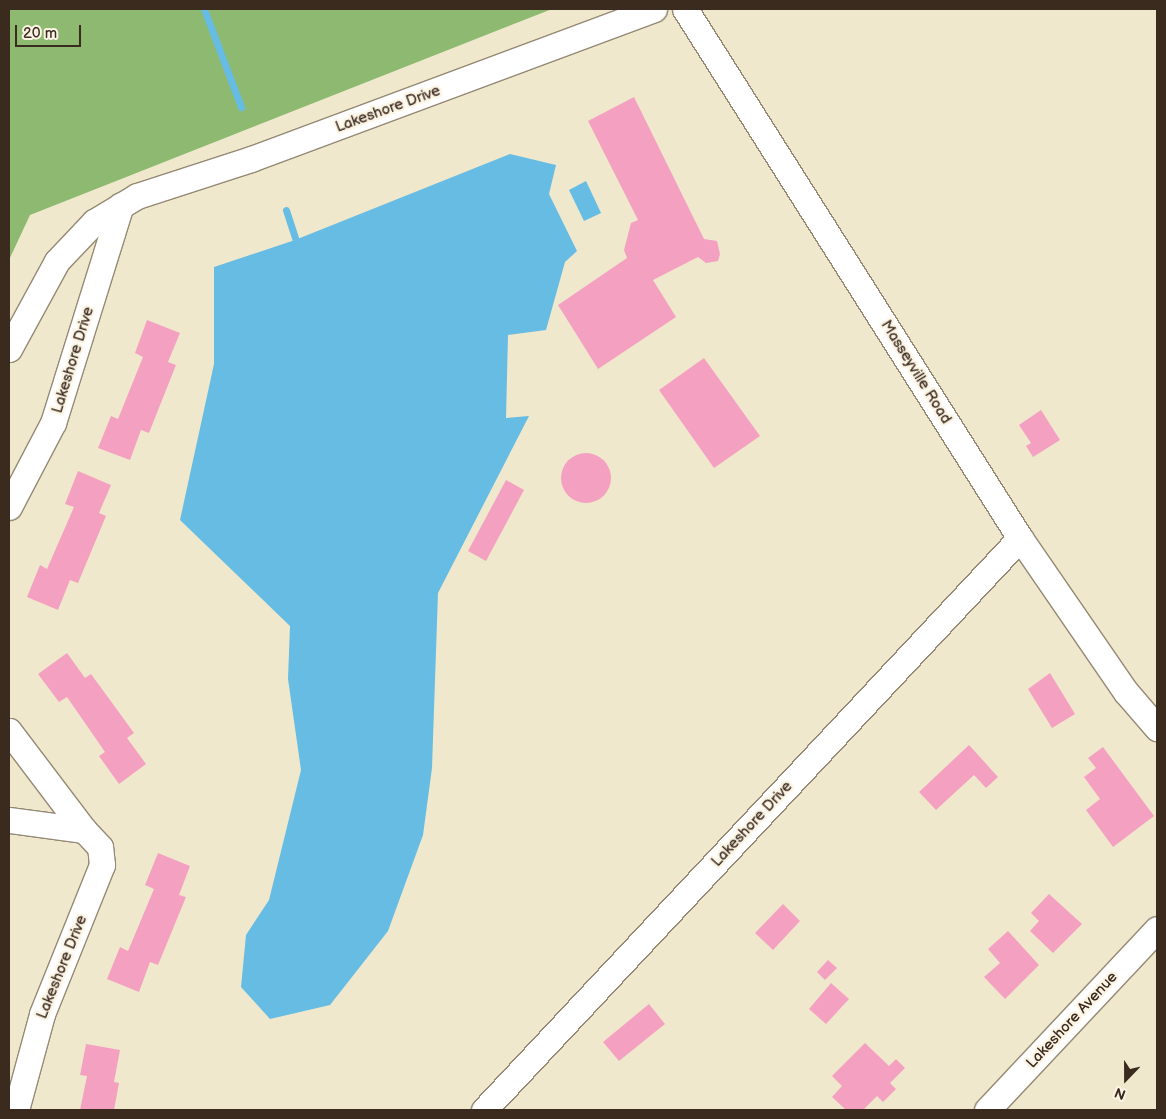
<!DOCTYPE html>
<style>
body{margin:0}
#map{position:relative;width:1166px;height:1119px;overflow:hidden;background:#efe8cc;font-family:"Balsamiq Sans",sans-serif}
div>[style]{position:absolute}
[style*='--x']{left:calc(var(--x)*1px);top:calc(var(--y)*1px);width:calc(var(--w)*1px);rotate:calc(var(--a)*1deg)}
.forest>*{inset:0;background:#8eb971}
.water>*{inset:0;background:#66bce3}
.stream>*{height:7px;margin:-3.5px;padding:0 3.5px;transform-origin:3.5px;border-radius:3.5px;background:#66bce3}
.building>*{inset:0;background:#f4a1c1}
.round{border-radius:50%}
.roads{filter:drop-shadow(1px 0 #958975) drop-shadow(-1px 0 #958975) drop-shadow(0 1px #958975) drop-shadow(0 -1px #958975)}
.street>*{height:25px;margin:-12.5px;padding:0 12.5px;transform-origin:12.5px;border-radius:12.5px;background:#fff}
span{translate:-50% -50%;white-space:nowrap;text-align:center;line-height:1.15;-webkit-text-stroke:5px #fcf5e5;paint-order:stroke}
.street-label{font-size:15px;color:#3b2a1e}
.frame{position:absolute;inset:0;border:10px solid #3b2a1e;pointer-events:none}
.north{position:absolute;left:1101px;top:1054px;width:50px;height:50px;-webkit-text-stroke:4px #fcf5e5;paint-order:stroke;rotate:202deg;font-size:14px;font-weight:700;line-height:20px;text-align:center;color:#3b2a1e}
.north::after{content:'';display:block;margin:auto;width:18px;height:22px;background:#3b2a1e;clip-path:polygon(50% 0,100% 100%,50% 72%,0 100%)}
.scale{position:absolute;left:15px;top:25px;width:66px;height:22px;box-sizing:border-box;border:2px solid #3b2a1e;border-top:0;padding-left:6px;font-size:15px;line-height:18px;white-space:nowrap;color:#3b2a1e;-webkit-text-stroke:4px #fcf5e5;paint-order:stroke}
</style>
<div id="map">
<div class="forest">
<div style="clip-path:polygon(9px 9px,552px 9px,30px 215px,9px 260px)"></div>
</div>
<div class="water">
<div style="clip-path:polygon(510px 154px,556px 165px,549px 194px,577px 251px,565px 262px,546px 330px,508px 335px,506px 418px,529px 416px,438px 593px,432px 768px,423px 835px,388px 931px,330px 1005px,270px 1019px,241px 987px,246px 935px,269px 900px,301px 770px,288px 679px,290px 626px,180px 520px,214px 364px,214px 267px,295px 240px)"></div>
<div style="clip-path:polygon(586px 181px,601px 213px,584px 221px,569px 190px)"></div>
</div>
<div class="stream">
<div style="--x:204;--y:9;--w:105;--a:69.3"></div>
<div style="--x:286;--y:210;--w:32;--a:72"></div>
</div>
<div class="building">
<div style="clip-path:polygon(634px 97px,704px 239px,717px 241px,720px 254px,718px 261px,706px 263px,698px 257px,653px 280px,676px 317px,598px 369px,558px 305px,627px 258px,624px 250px,631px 223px,638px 220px,588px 121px)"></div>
<div style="clip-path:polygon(147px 320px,180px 333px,168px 362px,176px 365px,149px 433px,141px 430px,130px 460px,98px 448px,111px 416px,118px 419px,143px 357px,135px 353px)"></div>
<div style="clip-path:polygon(704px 358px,760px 436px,714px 468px,659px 390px)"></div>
<div style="clip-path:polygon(1041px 410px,1060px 440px,1033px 457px,1026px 446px,1031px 443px,1019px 425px)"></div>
<div class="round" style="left:561px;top:453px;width:50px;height:50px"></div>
<div style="clip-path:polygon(78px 471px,111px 485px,99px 513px,106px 516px,78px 583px,70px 580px,58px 610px,27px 597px,40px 565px,47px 569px,74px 507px,65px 504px)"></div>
<div style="clip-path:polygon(506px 480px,524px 490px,486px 561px,468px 551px)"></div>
<div style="clip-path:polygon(67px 653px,85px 678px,91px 674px,134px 733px,127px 738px,146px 764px,119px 784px,99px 756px,105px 752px,67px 697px,59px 702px,38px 674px)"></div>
<div style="clip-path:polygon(1050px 673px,1075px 714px,1052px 728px,1028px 689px)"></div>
<div style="clip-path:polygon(969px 745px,998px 777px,986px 788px,974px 775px,936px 810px,919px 792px)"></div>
<div style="clip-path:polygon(1103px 747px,1154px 816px,1113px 847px,1086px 810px,1100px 799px,1084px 777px,1096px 768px,1088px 758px)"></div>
<div style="clip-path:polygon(158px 853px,190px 866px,179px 895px,186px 897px,158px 965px,150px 962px,139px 992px,107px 979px,120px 947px,128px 951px,154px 889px,145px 885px)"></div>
<div style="clip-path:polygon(1049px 894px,1082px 924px,1053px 953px,1030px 931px,1039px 921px,1031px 913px)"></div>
<div style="clip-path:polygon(783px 904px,800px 921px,773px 950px,755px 933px)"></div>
<div style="clip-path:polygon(1008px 931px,1039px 965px,1005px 999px,984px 977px,1000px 963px,988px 949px)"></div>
<div style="clip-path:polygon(828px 960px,837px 968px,825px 980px,817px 972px)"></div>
<div style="clip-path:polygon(831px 983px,849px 999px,826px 1024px,809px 1009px)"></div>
<div style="clip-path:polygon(649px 1004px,665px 1024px,619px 1061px,603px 1042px)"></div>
<div style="clip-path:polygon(865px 1043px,889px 1066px,896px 1059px,905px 1068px,890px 1083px,896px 1089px,883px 1102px,877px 1096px,863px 1110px,846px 1110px,832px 1097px,842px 1086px,832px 1076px)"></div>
<div style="clip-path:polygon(86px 1044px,120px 1050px,114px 1082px,119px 1083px,114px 1110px,80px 1110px,87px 1076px,80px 1075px)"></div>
</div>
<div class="roads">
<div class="street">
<div style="--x:685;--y:9;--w:626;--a:57.66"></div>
<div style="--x:1020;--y:538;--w:187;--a:55.5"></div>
<div style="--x:1126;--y:692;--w:48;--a:49.3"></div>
<div style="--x:9;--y:349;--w:100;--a:-61.4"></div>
<div style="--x:57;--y:261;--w:54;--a:-46.5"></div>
<div style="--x:94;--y:222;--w:50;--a:-31.2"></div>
<div style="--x:137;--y:196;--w:120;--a:-18"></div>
<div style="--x:251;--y:159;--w:430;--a:-20.4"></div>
<div style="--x:9;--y:507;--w:95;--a:-62.4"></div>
<div style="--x:53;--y:423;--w:228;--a:-72.7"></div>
<div style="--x:9;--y:731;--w:124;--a:52.9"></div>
<div style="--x:84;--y:830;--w:76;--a:-172.4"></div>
<div style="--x:16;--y:1110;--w:99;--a:-74.8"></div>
<div style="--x:42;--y:1014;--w:161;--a:-68.1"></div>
<div style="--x:102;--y:865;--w:18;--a:-96"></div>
<div style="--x:100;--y:847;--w:23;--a:-133"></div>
<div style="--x:484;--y:1110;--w:784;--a:-46.86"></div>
<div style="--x:987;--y:1110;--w:248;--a:-46.8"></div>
</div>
</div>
<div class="street-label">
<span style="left:388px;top:109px;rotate:-20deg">Lakeshore Drive</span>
<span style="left:73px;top:360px;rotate:-73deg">Lakeshore Drive</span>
<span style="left:916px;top:372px;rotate:58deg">Masseyville Road</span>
<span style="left:752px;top:824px;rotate:-47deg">Lakeshore Drive</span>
<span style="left:62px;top:967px;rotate:-68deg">Lakeshore Drive</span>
<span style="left:1072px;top:1020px;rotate:-47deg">Lakeshore Avenue</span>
</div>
<div class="frame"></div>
<div class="north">N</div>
<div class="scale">20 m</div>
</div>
